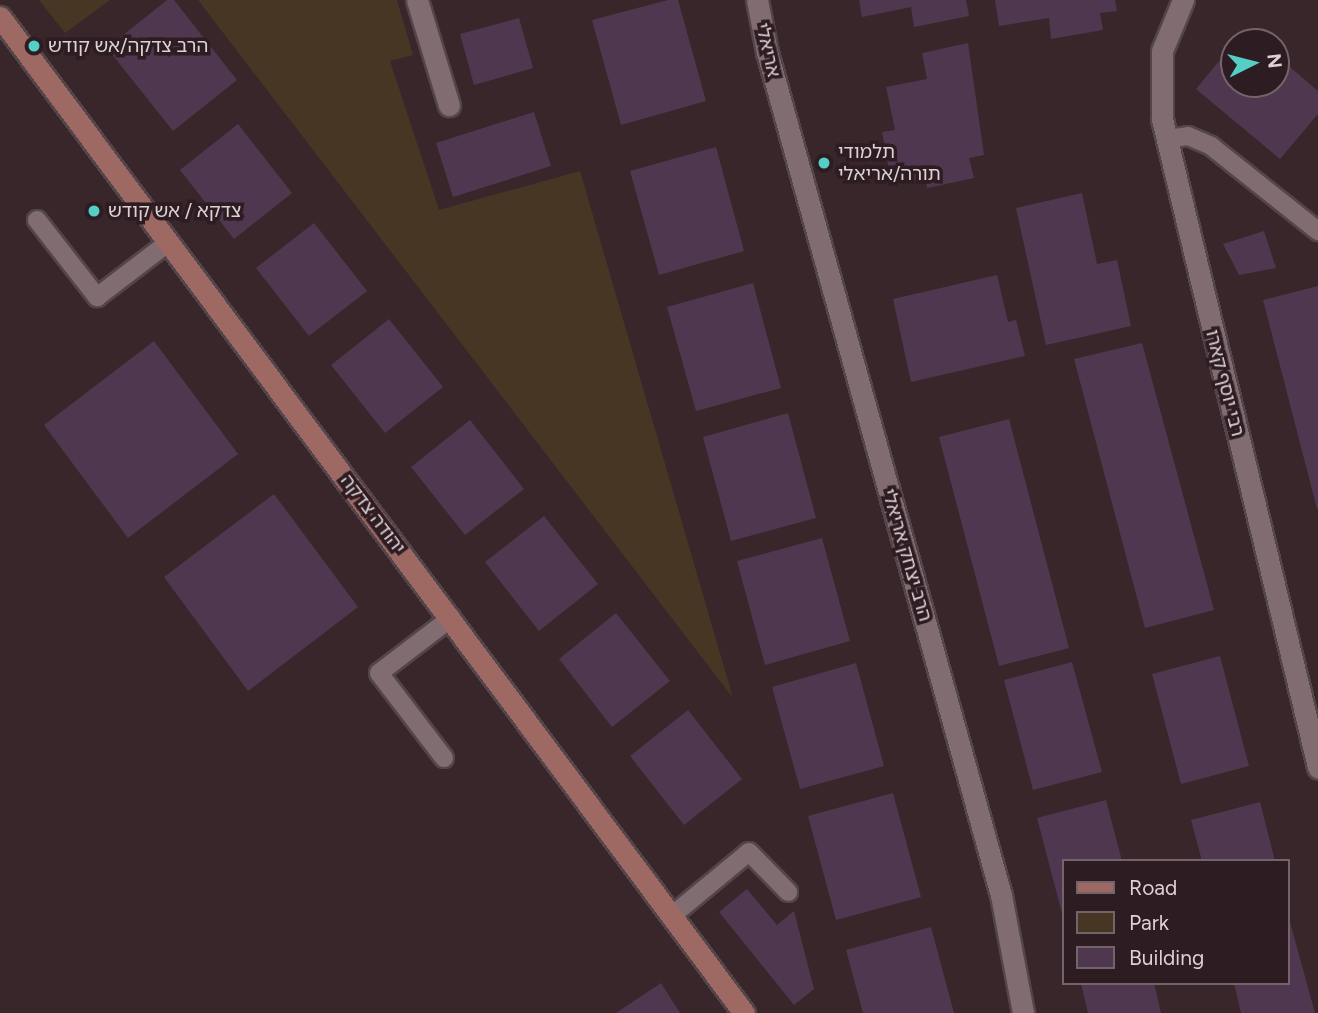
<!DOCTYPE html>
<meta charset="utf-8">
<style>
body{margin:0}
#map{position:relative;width:1318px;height:1013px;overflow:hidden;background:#38262b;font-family:Figtree,"Noto Sans Hebrew",sans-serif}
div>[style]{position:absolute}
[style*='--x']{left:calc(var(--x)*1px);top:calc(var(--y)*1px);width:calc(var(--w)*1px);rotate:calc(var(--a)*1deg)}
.green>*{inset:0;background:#473623}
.building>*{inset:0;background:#4f384f}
.roads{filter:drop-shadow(2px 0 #534549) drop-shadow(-2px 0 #534549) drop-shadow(0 2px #534549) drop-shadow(0 -2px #534549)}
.lane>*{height:18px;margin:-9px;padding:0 9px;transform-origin:9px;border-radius:9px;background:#816c71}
.street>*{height:21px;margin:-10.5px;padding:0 10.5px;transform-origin:10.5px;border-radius:10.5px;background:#816c71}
.secondary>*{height:21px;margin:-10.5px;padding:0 10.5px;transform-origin:10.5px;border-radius:10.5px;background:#9e6963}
.dots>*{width:19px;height:19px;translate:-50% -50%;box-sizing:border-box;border:4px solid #2d1c21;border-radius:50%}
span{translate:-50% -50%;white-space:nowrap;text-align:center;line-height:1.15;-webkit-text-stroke:7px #2d1c21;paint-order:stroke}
.poi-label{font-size:19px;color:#ddd1d4}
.left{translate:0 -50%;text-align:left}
.street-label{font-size:19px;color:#ddd1d4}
.legend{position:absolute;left:1062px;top:859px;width:228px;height:126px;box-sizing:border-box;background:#2d1c21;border:2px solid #736469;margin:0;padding:9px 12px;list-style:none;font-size:21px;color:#ddd1d4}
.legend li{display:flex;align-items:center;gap:14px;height:35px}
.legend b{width:35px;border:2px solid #736469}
.north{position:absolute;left:1220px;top:28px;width:70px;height:70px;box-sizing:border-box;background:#2d1c21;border:2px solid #736469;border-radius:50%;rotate:84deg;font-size:19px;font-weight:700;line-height:28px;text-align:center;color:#ddd1d4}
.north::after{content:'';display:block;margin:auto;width:24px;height:32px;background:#55cec5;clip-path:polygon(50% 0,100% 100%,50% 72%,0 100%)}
</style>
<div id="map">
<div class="green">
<div style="clip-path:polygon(39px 0,110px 0,65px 33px)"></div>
<div style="clip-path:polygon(198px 0,397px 0,413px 55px,390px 61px,439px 210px,580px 171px,733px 698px)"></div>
</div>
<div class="building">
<div style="clip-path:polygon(167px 0,174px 0,237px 80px,173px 131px,107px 48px)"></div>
<div style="clip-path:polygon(668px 0,678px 0,706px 101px,621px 125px,592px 20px)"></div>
<div style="clip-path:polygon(859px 0,966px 0,969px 16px,914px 27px,911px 7px,862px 17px)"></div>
<div style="clip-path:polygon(995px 0,1115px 0,1117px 11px,1100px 13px,1103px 30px,1051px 39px,1049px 18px,999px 26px)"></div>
<div style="clip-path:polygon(519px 18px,533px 68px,474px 85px,460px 34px)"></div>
<div style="clip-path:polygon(1245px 30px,1260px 42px,1235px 42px)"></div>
<div style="clip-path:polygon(968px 43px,984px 155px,969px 158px,974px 178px,927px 188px,926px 178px,892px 185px,882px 132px,895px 130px,886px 87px,927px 79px,922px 53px)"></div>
<div style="clip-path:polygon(1234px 43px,1234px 84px,1276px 84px,1276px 55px,1318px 91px,1318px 114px,1280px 159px,1196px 89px)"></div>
<div style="clip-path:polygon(534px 112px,551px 166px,453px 197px,436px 143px)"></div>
<div style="clip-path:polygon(238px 124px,292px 193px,234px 239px,180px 170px)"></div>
<div style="clip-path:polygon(716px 147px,744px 251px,659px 275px,630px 171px)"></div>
<div style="clip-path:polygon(1082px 193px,1097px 264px,1117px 260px,1131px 326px,1046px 345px,1016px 208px)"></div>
<div style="clip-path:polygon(314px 223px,367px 291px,309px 336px,256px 268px)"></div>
<div style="clip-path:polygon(1264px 231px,1276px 268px,1239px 275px,1223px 244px)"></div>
<div style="clip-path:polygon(997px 275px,1008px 322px,1016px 320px,1025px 356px,911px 382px,893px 299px)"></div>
<div style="clip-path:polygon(753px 283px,781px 388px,696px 411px,667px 307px)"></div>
<div style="clip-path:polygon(1318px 286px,1318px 508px,1317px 509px,1263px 300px)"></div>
<div style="clip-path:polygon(389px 319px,443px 387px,385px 433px,331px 365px)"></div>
<div style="clip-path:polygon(154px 341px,238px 454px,128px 538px,44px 425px)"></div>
<div style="clip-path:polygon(1142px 343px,1214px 610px,1145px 628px,1074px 359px)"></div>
<div style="clip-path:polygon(788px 413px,816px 518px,731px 541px,703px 437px)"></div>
<div style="clip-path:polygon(1009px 419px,1069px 648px,999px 666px,939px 437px)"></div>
<div style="clip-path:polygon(470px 420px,524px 489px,465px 535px,411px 467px)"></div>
<div style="clip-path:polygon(274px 494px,358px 607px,248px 691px,164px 577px)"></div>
<div style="clip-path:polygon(544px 516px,598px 584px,539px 631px,485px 562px)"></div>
<div style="clip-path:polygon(822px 538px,850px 641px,765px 665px,737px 561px)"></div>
<div style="clip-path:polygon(616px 613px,670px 681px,612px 727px,559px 659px)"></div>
<div style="clip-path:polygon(1220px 656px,1249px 766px,1181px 784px,1152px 674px)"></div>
<div style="clip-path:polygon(1072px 662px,1102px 772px,1033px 790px,1004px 680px)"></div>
<div style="clip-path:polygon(856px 663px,884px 766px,800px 789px,772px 687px)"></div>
<div style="clip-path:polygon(688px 710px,742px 779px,684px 825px,630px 756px)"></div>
<div style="clip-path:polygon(893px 793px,921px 897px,836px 920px,808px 816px)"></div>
<div style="clip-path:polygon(1106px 800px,1122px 861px,1064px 861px,1063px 917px,1037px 818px)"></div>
<div style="clip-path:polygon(1260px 802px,1275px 861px,1202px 861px,1191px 820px)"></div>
<div style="clip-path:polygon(747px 889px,777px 925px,794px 911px,814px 989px,794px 1005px,719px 912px)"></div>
<div style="clip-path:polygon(1288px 915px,1315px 1013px,1241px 1013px,1234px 983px,1288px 983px)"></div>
<div style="clip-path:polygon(931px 927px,954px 1013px,863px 1013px,846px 950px)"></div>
<div style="clip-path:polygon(661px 983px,680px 1013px,616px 1013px)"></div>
<div style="clip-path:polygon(1081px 983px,1154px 983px,1161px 1013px,1088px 1013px)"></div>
</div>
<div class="roads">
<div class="lane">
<div style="--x:1167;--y:139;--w:21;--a:-8"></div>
<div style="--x:1188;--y:136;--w:25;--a:23"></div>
<div style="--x:1211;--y:146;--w:137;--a:38.5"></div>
<div style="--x:37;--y:220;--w:98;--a:52.1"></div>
<div style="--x:97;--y:297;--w:91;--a:-37.4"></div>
<div style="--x:444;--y:758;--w:107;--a:-127.4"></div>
<div style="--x:379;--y:673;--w:91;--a:-37.4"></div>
<div style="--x:674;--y:914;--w:97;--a:-39.6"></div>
<div style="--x:749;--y:852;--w:56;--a:45.7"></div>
</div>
<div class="street">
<div style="--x:417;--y:0;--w:110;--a:73.1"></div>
<div style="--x:757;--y:0;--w:53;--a:79.1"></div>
<div style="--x:767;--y:52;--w:875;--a:74.49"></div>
<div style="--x:1001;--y:895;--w:120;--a:79.4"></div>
<div style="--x:1183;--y:0;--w:55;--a:112.4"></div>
<div style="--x:1162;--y:51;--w:68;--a:90"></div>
<div style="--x:1162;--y:119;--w:667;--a:76.46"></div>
</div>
<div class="secondary">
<div style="--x:0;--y:17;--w:1243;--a:53.24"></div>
</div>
</div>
<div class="dots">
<div style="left:34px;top:46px;background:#55cec5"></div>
<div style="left:824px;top:163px;background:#55cec5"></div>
<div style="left:94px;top:211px;background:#55cec5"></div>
</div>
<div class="poi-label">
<span class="left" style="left:48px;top:46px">הרב צדקה/אש קודש</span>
<span class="left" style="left:838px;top:163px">תלמודי<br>תורה/אריאלי</span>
<span class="left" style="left:108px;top:211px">צדקא / אש קודש</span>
</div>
<div class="street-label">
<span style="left:768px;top:50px;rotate:77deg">אריאלי</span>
<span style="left:1225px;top:383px;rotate:76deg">רבי יוסף קארו</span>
<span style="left:373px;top:514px;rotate:53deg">יהודה צדקה</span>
<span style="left:907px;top:555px;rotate:74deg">הרב יצחק אריאלי</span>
</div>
<ul class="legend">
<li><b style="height:9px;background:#9e6963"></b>Road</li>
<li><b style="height:19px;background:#473623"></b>Park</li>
<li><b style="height:19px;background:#4f384f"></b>Building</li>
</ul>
<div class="north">N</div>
</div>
